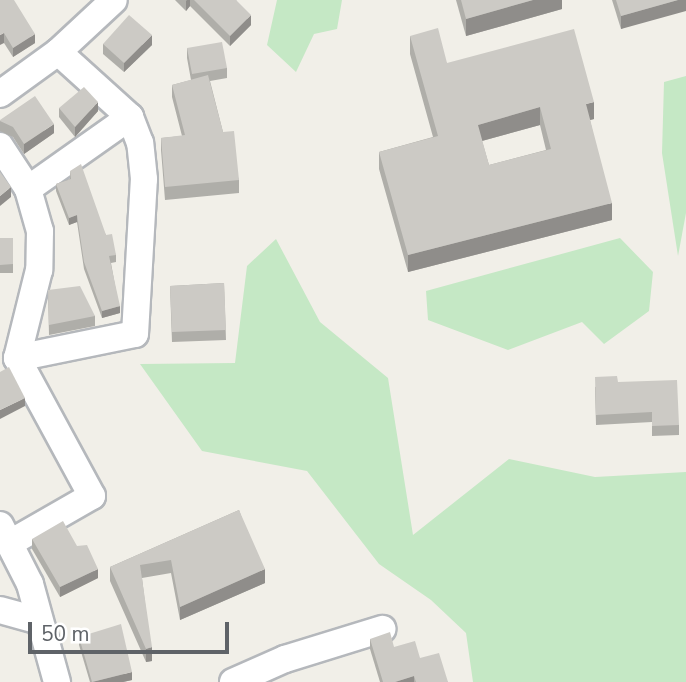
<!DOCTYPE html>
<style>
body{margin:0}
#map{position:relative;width:686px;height:682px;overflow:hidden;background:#f1efe8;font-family:"Nunito Sans",sans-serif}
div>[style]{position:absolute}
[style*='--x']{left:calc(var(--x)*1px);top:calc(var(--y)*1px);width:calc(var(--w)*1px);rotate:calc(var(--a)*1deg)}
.green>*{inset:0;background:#c5e8c5}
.roads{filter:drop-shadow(2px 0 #b5b8bc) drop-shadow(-2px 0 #b5b8bc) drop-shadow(0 2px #b5b8bc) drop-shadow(0 -2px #b5b8bc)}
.minor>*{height:26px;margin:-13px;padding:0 13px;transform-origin:13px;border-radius:13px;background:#fff}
.wall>*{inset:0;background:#afaea9}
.shaded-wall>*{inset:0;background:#8f8d8a}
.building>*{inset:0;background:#cccac5}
span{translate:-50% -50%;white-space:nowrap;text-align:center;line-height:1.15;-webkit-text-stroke:7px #fff;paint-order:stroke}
.scale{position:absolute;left:28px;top:622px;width:201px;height:32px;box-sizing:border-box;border:4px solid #5f6368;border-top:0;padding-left:9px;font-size:21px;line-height:24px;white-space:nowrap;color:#5f6368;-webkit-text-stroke:5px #fff;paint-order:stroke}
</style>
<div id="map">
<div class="green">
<div style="clip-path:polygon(277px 0,342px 0,337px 29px,314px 34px,296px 72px,267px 45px)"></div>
<div style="clip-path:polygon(686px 76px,686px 213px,678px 256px,662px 153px,664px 82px)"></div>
<div style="clip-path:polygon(620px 238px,653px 272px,649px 311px,604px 344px,582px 322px,508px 350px,428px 320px,426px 291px)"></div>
<div style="clip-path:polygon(276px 239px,320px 322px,388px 378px,413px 535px,509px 459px,595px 477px,686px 472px,686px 682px,473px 682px,466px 633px,431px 600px,379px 564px,307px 471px,202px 451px,140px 364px,235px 363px,247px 266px)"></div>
</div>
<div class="roads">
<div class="minor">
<div style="--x:0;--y:94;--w:72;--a:-35.9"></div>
<div style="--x:58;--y:52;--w:76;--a:-42.9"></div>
<div style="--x:0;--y:146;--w:51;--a:56.9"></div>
<div style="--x:28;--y:189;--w:44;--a:74.1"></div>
<div style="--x:40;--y:231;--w:39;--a:91"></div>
<div style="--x:39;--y:270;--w:91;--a:104"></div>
<div style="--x:17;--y:358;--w:157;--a:61.5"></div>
<div style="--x:92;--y:496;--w:95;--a:150.2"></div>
<div style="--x:28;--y:189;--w:125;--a:-35.2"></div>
<div style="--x:17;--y:358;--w:120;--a:-11.5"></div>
<div style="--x:135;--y:334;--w:155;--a:-86.7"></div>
<div style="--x:144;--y:179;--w:36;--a:-96"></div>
<div style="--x:140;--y:143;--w:28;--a:-111"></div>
<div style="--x:130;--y:117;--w:97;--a:-137.9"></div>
<div style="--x:0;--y:525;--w:66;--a:63"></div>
<div style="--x:30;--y:584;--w:102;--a:74.6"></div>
<div style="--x:0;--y:610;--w:41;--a:15.4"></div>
<div style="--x:233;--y:682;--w:57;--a:-23.9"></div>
<div style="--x:285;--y:659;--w:102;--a:-17.2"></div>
</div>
</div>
<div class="wall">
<div style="clip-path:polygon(0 0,35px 43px,13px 57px,4px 43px)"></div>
<div style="clip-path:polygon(175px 0,236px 0,251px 25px,230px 46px,190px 6px,186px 11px)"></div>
<div style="clip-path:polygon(456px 0,562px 0,562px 9px,466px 36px)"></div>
<div style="clip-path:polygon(612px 0,686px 0,621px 29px)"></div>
<div style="clip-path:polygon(evenodd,410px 36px,447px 63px,594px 119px,590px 120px,612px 220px,408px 272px,379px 169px,379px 152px,433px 137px,410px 54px,410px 36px,540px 125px,546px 150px,489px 165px,482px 141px,540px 125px)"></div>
<div style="clip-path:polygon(103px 44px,152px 45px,124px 72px,103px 54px)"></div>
<div style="clip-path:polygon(187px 48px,227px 68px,227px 78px,210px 81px,223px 132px,239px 180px,239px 193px,165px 200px,161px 150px,161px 138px,182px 136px,172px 97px,172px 85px,191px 80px,187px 58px)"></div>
<div style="clip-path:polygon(59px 108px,98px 111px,75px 137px,59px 117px)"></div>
<div style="clip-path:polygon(0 120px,54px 133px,24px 154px,13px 137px,0 131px)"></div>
<div style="clip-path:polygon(70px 171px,106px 235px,116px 255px,116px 262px,111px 263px,120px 313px,102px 318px,84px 269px,77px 222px,69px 225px,56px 191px,56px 184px,70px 179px)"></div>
<div style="clip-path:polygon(0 238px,13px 238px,13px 273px,0 273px)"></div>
<div style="clip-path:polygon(224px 283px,226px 340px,172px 342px,170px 286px)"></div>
<div style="clip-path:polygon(48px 290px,95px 316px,95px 326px,49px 335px)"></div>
<div style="clip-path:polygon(618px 382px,679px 425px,679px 435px,652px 436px,652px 422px,596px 425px,595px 387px)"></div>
<div style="clip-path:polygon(239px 510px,265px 583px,180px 620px,171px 573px,142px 578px,152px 661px,146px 662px,110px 581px,110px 567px)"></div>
<div style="clip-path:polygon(32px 539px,77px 546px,98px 578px,60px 597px,32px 549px)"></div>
<div style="clip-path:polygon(79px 637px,132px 680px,123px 682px,90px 682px,79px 645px)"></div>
<div style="clip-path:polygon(370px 639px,394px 647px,420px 658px,448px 682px,380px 682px,370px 649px)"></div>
</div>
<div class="shaded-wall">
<div style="clip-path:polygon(187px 0,190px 0,190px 6px,186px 11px,186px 1px)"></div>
<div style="clip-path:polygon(533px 0,562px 0,562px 9px,466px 36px,466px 19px)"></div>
<div style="clip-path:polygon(678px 0,686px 0,686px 11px,621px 29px,621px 16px)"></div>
<div style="clip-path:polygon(251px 15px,251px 25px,230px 46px,230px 36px)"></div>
<div style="clip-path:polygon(4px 33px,4px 43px,0 45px,0 35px)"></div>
<div style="clip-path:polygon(35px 34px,35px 43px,13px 57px,13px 48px)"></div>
<div style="clip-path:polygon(152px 35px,152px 45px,124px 72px,124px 63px)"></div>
<div style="clip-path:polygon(98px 102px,98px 111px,75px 137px,75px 127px)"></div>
<div style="clip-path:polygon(594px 102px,594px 119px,586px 121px,586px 104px)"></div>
<div style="clip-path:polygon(540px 107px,540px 125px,478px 142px,478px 125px)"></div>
<div style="clip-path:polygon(54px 124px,54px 133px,24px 154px,24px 144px)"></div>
<div style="clip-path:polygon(11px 187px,11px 197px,0 206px,0 196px)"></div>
<div style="clip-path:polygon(612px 203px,612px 220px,408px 272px,408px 255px)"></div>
<div style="clip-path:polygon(77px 215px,77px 222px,69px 225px,69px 218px)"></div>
<div style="clip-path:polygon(120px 306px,120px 313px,102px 318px,102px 311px)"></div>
<div style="clip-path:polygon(25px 398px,25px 406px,0 419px,0 410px)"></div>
<div style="clip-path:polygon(98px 569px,98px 578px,60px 597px,60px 587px)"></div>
<div style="clip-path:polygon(265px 569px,265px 583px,180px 620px,180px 607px)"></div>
<div style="clip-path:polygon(152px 647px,152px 661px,146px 662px,146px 649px)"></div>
<div style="clip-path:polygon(132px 672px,132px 680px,123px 682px,92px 682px)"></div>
<div style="clip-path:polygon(414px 676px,414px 682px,395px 682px)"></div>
</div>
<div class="building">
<div style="clip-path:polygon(0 0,14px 0,35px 34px,13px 48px,4px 33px,0 35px)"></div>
<div style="clip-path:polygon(194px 0,236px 0,251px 15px,230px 36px)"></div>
<div style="clip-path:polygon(461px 0,533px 0,466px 19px)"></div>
<div style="clip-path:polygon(616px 0,678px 0,621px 16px)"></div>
<div style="clip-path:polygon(129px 15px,152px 35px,124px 63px,103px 44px)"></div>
<div style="clip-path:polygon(evenodd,438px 28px,447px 63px,574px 29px,594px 102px,586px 104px,612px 203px,408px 255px,379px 152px,438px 136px,410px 36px,438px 28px,540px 107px,551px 149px,489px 165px,478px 125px,540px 107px)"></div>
<div style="clip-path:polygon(222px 42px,227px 68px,192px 74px,187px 48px)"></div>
<div style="clip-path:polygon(208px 75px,223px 132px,234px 131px,239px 180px,165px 187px,161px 138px,185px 135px,172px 85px)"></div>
<div style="clip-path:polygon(84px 87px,98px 102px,75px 127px,59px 108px)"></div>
<div style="clip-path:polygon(35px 96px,54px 124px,24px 144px,13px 127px,0 121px,0 120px)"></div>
<div style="clip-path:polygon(81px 164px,106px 235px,112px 234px,116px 255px,109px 256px,120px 306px,102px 311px,84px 262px,77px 215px,69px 218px,56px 184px,71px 179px,70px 171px)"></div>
<div style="clip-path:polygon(0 172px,11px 187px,0 196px)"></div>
<div style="clip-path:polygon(0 238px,13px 238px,13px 264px,0 265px)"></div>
<div style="clip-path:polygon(224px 283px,226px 330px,172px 332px,170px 286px)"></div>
<div style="clip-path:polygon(80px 286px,95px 316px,49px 325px,48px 290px)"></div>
<div style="clip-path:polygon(9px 367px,25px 398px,0 410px,0 372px)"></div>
<div style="clip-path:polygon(617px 376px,618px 382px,677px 380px,679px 425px,652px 426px,652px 412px,596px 415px,595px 377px)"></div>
<div style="clip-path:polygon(239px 510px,265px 569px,180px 607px,171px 560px,140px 565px,152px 647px,146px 649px,110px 567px)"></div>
<div style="clip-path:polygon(63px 521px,77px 546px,87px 545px,98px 569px,60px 587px,32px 539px)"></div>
<div style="clip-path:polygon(121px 624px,132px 672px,92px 682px,79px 637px)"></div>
<div style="clip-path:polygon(390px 632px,394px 647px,415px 641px,420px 658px,439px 653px,448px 682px,416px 682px,414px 676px,395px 682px,383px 682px,370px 639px)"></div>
</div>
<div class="scale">50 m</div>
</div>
